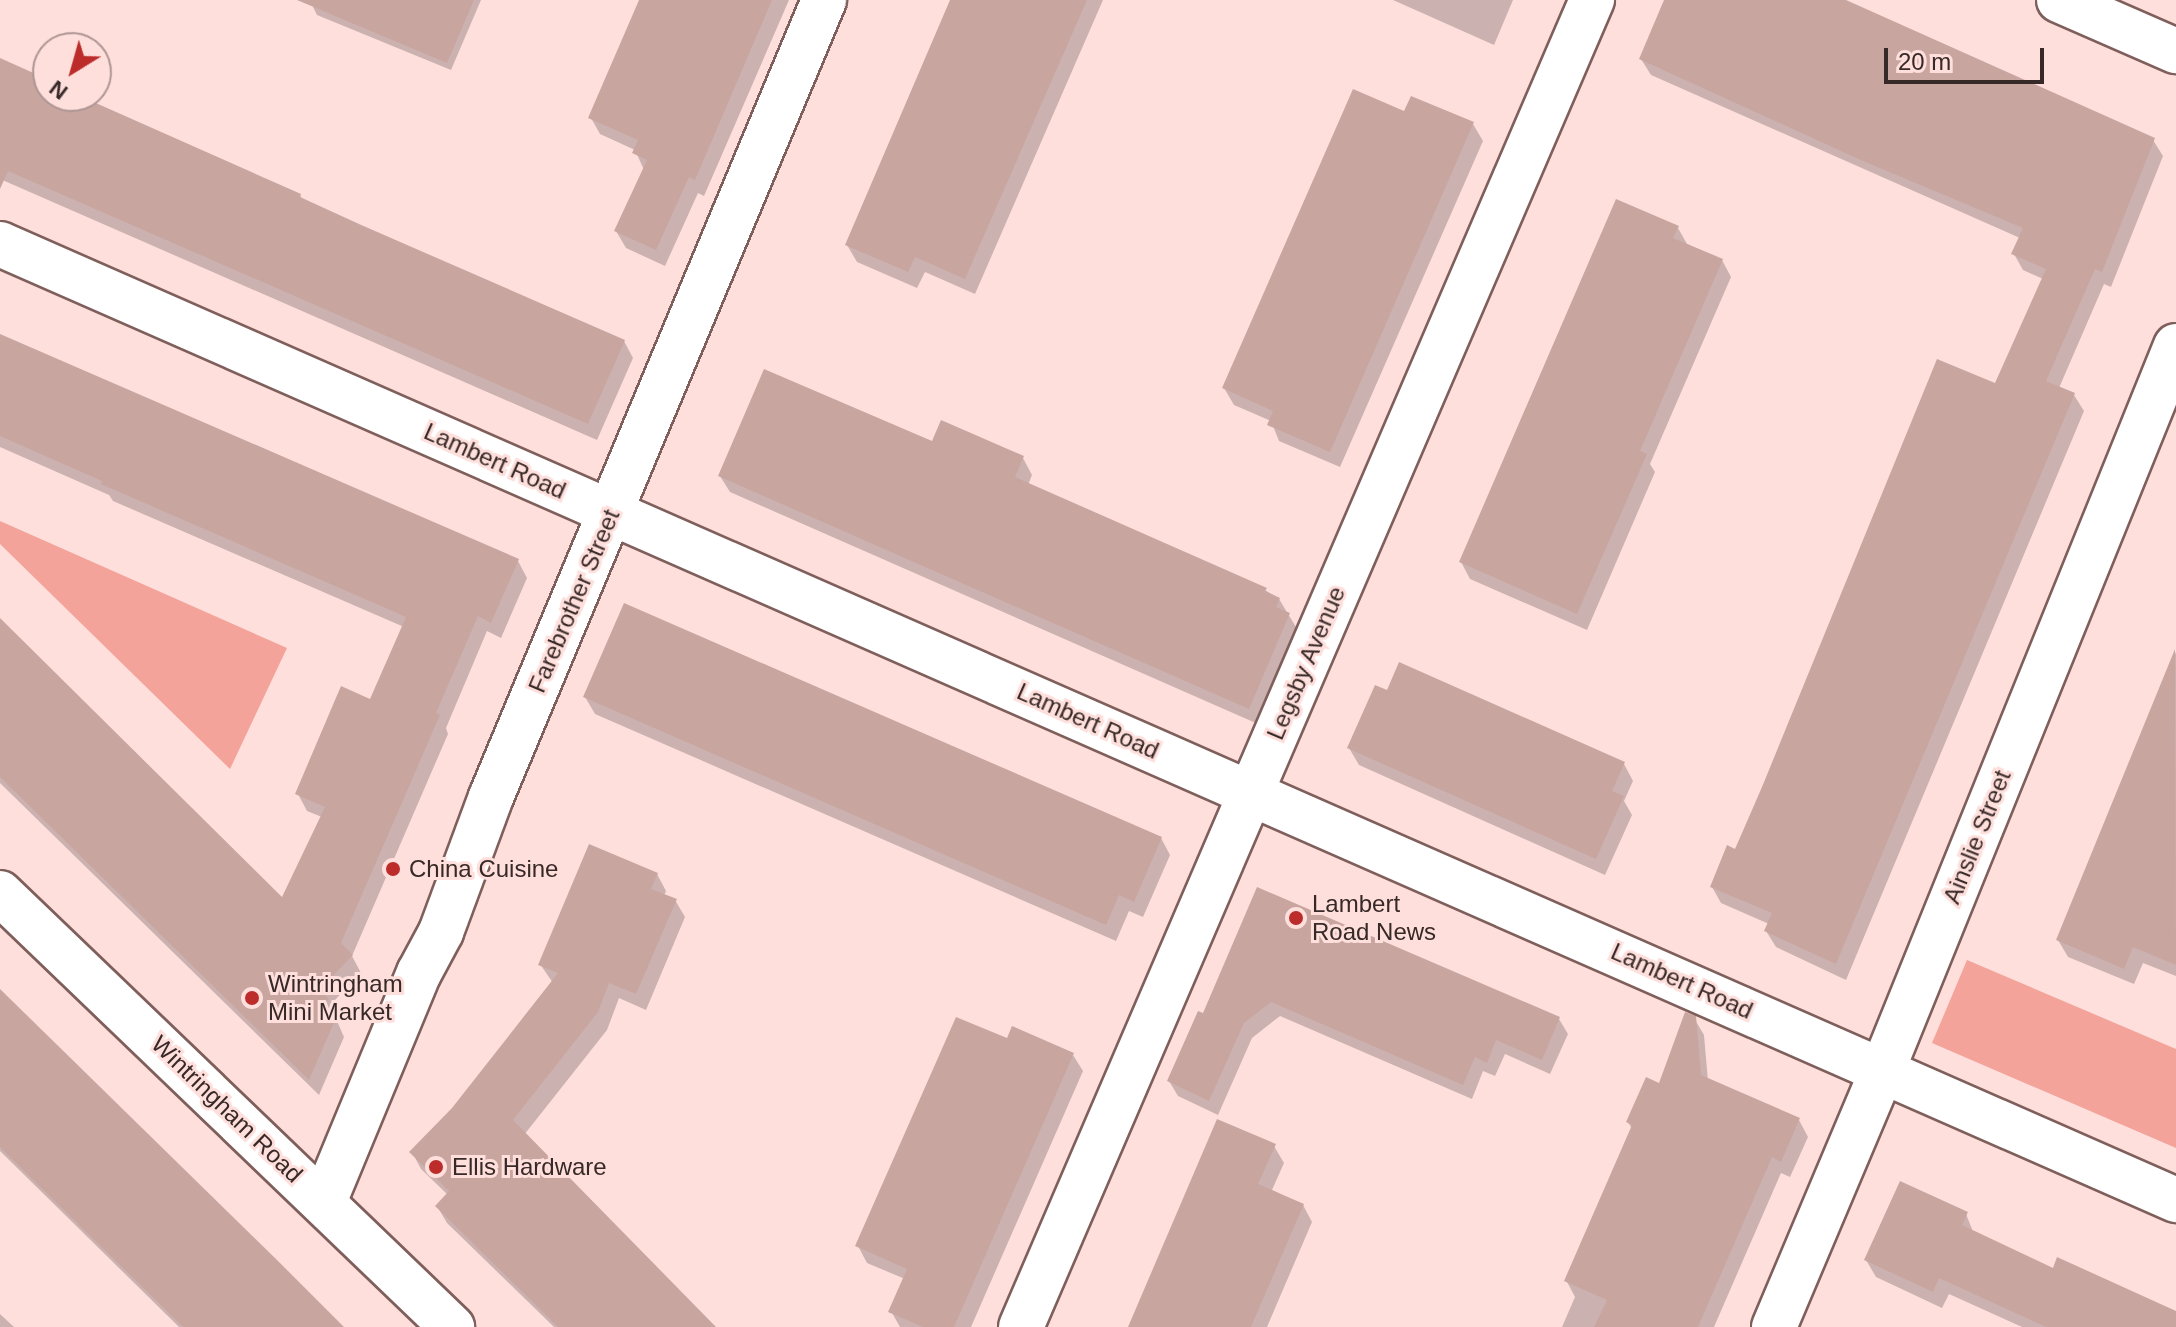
<!DOCTYPE html>
<style>
body{margin:0}
#map{position:relative;width:2176px;height:1327px;overflow:hidden;background:#fedfdc;font-family:Helvetica,sans-serif}
div>[style]{position:absolute}
[style*='--x']{left:calc(var(--x)*1px);top:calc(var(--y)*1px);width:calc(var(--w)*1px);rotate:calc(var(--a)*1deg)}
.green>*{inset:0;background:#f3a39a}
.shadow>*{inset:0;background:#0003}
.building>*{inset:0;background:#c9a5a0}
.roads{filter:drop-shadow(2px 0 #7f5f5b) drop-shadow(-2px 0 #7f5f5b) drop-shadow(0 2px #7f5f5b) drop-shadow(0 -2px #7f5f5b)}
.minor>*{height:44px;margin:-22px;padding:0 22px;transform-origin:22px;border-radius:22px;background:#fff}
.secondary>*{height:44px;margin:-22px;padding:0 22px;transform-origin:22px;border-radius:22px;background:#fff}
.dots>*{width:22px;height:22px;translate:-50% -50%;box-sizing:border-box;border:4px solid #fedfdc;border-radius:50%}
span{translate:-50% -50%;white-space:nowrap;text-align:center;line-height:1.15;-webkit-text-stroke:6px #fedfdc;paint-order:stroke}
.street-label{font-size:24px;color:#372927}
.poi-label{font-size:24px;color:#372927}
.left{translate:0 -50%;text-align:left}
.north{position:absolute;left:32px;top:32px;width:80px;height:80px;box-sizing:border-box;background:#fedfdc;border:2px solid #ae9694;border-radius:50%;rotate:217deg;font-size:22px;font-weight:700;line-height:32px;text-align:center;color:#372927}
.north::after{content:'';display:block;margin:auto;width:28px;height:36px;background:#bb2c2a;clip-path:polygon(50% 0,100% 100%,50% 72%,0 100%)}
.scale{position:absolute;left:1884px;top:48px;width:160px;height:36px;box-sizing:border-box;border:4px solid #372927;border-top:0;padding-left:10px;font-size:24px;line-height:28px;white-space:nowrap;color:#372927;-webkit-text-stroke:6px #fedfdc;paint-order:stroke}
</style>
<div id="map">
<div class="green">
<div style="clip-path:polygon(0 521px,287px 648px,230px 769px,0 544px)"></div>
<div style="clip-path:polygon(1967px 960px,2176px 1049px,2176px 1148px,1932px 1043px)"></div>
</div>
<div class="shadow">
<div style="clip-path:polygon(315px 0,481px 0,451px 70px,317px 15px,313px 7px)"></div>
<div style="clip-path:polygon(642px 0,789px 0,704px 196px,698px 193px,665px 266px,626px 248px,616px 231px,644px 170px,635px 150px,600px 134px,591px 118px)"></div>
<div style="clip-path:polygon(952px 0,1103px 0,975px 294px,925px 272px,917px 288px,857px 262px,847px 245px)"></div>
<div style="clip-path:polygon(1393px 0,1513px 0,1494px 45px)"></div>
<div style="clip-path:polygon(1667px 0,1837px 0,2153px 140px,2163px 156px,2111px 287px,2104px 284px,2059px 388px,2074px 395px,2084px 411px,1846px 980px,1776px 947px,1766px 931px,1769px 924px,1721px 903px,1712px 887px,1736px 851px,1997px 386px,2043px 279px,2023px 270px,2014px 254px,2020px 238px,1651px 75px,1641px 59px)"></div>
<div style="clip-path:polygon(0 60px,48px 82px,48px 96px,79px 96px,300px 195px,303px 201px,624px 341px,633px 358px,597px 440px,0 179px)"></div>
<div style="clip-path:polygon(1405px 113px,1473px 124px,1483px 141px,1340px 467px,1279px 441px,1271px 421px,1234px 405px,1224px 388px)"></div>
<div style="clip-path:polygon(1678px 228px,1687px 244px,1722px 260px,1731px 277px,1650px 464px,1655px 472px,1587px 630px,1470px 579px,1461px 562px)"></div>
<div style="clip-path:polygon(0 336px,518px 561px,527px 578px,501px 638px,487px 631px,446px 728px,448px 734px,352px 956px,361px 973px,330px 1005px,344px 1037px,319px 1095px,0 783px,0 620px,283px 901px,322px 817px,307px 811px,298px 794px,371px 702px,404px 627px,113px 501px,109px 495px,0 447px)"></div>
<div style="clip-path:polygon(933px 443px,1023px 458px,1032px 475px,1028px 485px,1265px 590px,1279px 599px,1299px 632px,1258px 724px,730px 492px,720px 476px)"></div>
<div style="clip-path:polygon(2176px 652px,2176px 976px,2143px 963px,2134px 984px,2068px 957px,2058px 940px)"></div>
<div style="clip-path:polygon(585px 697px,1161px 838px,1170px 855px,1143px 917px,1129px 911px,1116px 941px,595px 714px)"></div>
<div style="clip-path:polygon(1349px 748px,1624px 764px,1633px 781px,1624px 801px,1632px 815px,1605px 875px,1359px 765px)"></div>
<div style="clip-path:polygon(657px 874px,666px 891px,664px 896px,675px 900px,685px 917px,646px 1010px,619px 998px,607px 1030px,524px 1135px,712px 1327px,554px 1327px,447px 1223px,437px 1206px,448px 1195px,421px 1169px,412px 1152px,453px 1109px,553px 983px,540px 964px)"></div>
<div style="clip-path:polygon(1258px 890px,1559px 1019px,1568px 1034px,1550px 1074px,1505px 1054px,1495px 1076px,1483px 1071px,1472px 1099px,1280px 1016px,1252px 1038px,1218px 1115px,1178px 1096px,1169px 1081px,1204px 1016px)"></div>
<div style="clip-path:polygon(0 992px,342px 1327px,179px 1327px,0 1151px)"></div>
<div style="clip-path:polygon(1694px 1018px,1704px 1035px,1708px 1081px,1799px 1120px,1808px 1137px,1790px 1177px,1781px 1173px,1714px 1327px,1562px 1327px,1575px 1297px,1566px 1280px,1632px 1129px,1628px 1122px,1660px 1086px)"></div>
<div style="clip-path:polygon(1073px 1055px,1083px 1071px,971px 1327px,900px 1327px,891px 1311px,905px 1279px,867px 1263px,858px 1246px)"></div>
<div style="clip-path:polygon(1274px 1146px,1284px 1163px,1272px 1190px,1303px 1205px,1312px 1222px,1267px 1327px,1130px 1327px)"></div>
<div style="clip-path:polygon(1966px 1214px,1974px 1234px,2054px 1270px,2176px 1313px,2176px 1327px,2022px 1327px,1949px 1294px,1942px 1308px,1876px 1277px,1866px 1260px)"></div>
<div style="clip-path:polygon(0 1314px,14px 1327px,0 1327px)"></div>
</div>
<div class="building">
<div style="clip-path:polygon(297px 0,474px 0,447px 63px)"></div>
<div style="clip-path:polygon(639px 0,772px 0,695px 180px,689px 177px,656px 250px,614px 231px,647px 160px,632px 153px,638px 140px,588px 118px)"></div>
<div style="clip-path:polygon(950px 0,1087px 0,965px 279px,915px 257px,908px 272px,845px 245px)"></div>
<div style="clip-path:polygon(1664px 0,1846px 0,2155px 138px,2102px 272px,2095px 269px,2046px 381px,2075px 393px,1836px 964px,1764px 931px,1772px 913px,1710px 887px,1727px 845px,1735px 849px,1762px 787px,1937px 359px,1995px 383px,2046px 269px,2011px 254px,2023px 228px,1863px 161px,1639px 59px)"></div>
<div style="clip-path:polygon(0 58px,47px 79px,48px 96px,80px 96px,301px 194px,300px 197px,359px 224px,625px 340px,588px 424px,8px 171px,0 189px)"></div>
<div style="clip-path:polygon(1353px 89px,1404px 111px,1411px 96px,1474px 122px,1330px 452px,1267px 425px,1273px 411px,1222px 388px)"></div>
<div style="clip-path:polygon(1616px 199px,1679px 226px,1673px 238px,1723px 259px,1640px 451px,1647px 454px,1577px 614px,1459px 562px)"></div>
<div style="clip-path:polygon(0 334px,519px 559px,491px 623px,478px 616px,436px 713px,440px 715px,341px 943px,353px 955px,320px 989px,329px 999px,322px 1006px,336px 1018px,309px 1080px,0 777px,0 618px,282px 897px,325px 807px,295px 794px,341px 686px,370px 699px,406px 617px,101px 484px,102px 481px,0 436px)"></div>
<div style="clip-path:polygon(764px 369px,932px 441px,941px 420px,1024px 456px,1015px 477px,1267px 588px,1265px 591px,1280px 598px,1276px 607px,1290px 613px,1249px 709px,718px 476px)"></div>
<div style="clip-path:polygon(624px 603px,1162px 837px,1134px 902px,1119px 895px,1106px 925px,583px 697px)"></div>
<div style="clip-path:polygon(2175px 649px,2176px 965px,2133px 947px,2124px 969px,2056px 940px)"></div>
<div style="clip-path:polygon(1399px 662px,1625px 762px,1612px 791px,1624px 796px,1596px 859px,1347px 748px,1375px 685px,1387px 690px)"></div>
<div style="clip-path:polygon(589px 844px,658px 873px,651px 889px,677px 899px,636px 994px,609px 983px,598px 1012px,513px 1120px,716px 1327px,558px 1327px,435px 1206px,449px 1191px,409px 1152px,452px 1108px,558px 973px,538px 965px)"></div>
<div style="clip-path:polygon(1257px 887px,1560px 1017px,1542px 1060px,1496px 1040px,1487px 1063px,1475px 1057px,1463px 1085px,1271px 1002px,1244px 1023px,1209px 1101px,1167px 1081px,1198px 1011px,1203px 1013px)"></div>
<div style="clip-path:polygon(0 989px,276px 1259px,344px 1327px,183px 1327px,30px 1177px,0 1147px)"></div>
<div style="clip-path:polygon(1685px 1012px,1696px 1016px,1701px 1075px,1800px 1118px,1781px 1162px,1772px 1157px,1698px 1327px,1594px 1327px,1607px 1300px,1564px 1281px,1632px 1125px,1626px 1122px,1646px 1077px,1659px 1083px)"></div>
<div style="clip-path:polygon(956px 1017px,1007px 1038px,1012px 1026px,1074px 1053px,954px 1327px,923px 1327px,888px 1312px,907px 1269px,855px 1246px)"></div>
<div style="clip-path:polygon(1217px 1119px,1276px 1144px,1258px 1184px,1304px 1204px,1251px 1327px,1128px 1327px)"></div>
<div style="clip-path:polygon(1900px 1181px,1968px 1212px,1962px 1225px,2053px 1268px,2057px 1257px,2176px 1311px,2176px 1327px,2046px 1327px,1939px 1278px,1933px 1292px,1864px 1260px)"></div>
</div>
<div class="roads">
<div class="minor">
<div style="--x:0;--y:244;--w:2377;--a:23.72"></div>
<div style="--x:0;--y:893;--w:627;--a:43.84"></div>
<div style="--x:324;--y:1202;--w:248;--a:-67.5"></div>
<div style="--x:419;--y:973;--w:47;--a:-61.8"></div>
<div style="--x:441;--y:932;--w:144;--a:-69.7"></div>
<div style="--x:491;--y:797;--w:864;--a:-67.32"></div>
<div style="--x:1021;--y:1327;--w:1445;--a:-66.72"></div>
<div style="--x:1774;--y:1327;--w:280;--a:-67.1"></div>
<div style="--x:1883;--y:1069;--w:780;--a:-67.94"></div>
</div>
<div class="secondary">
<div style="--x:2059;--y:0;--w:128;--a:23.6"></div>
</div>
</div>
<div class="dots">
<div style="left:393px;top:869px;background:#bb2c2a"></div>
<div style="left:1296px;top:918px;background:#bb2c2a"></div>
<div style="left:252px;top:998px;background:#bb2c2a"></div>
<div style="left:436px;top:1167px;background:#bb2c2a"></div>
</div>
<div class="street-label">
<span style="left:495px;top:461px;rotate:24deg">Lambert Road</span>
<span style="left:574px;top:601px;rotate:-67deg">Farebrother Street</span>
<span style="left:1306px;top:663px;rotate:-67deg">Legsby Avenue</span>
<span style="left:1088px;top:721px;rotate:24deg">Lambert Road</span>
<span style="left:1977px;top:837px;rotate:-68deg">Ainslie Street</span>
<span style="left:1682px;top:981px;rotate:24deg">Lambert Road</span>
<span style="left:227px;top:1109px;rotate:44deg">Wintringham Road</span>
</div>
<div class="poi-label">
<span class="left" style="left:409px;top:869px">China Cuisine</span>
<span class="left" style="left:1312px;top:918px">Lambert<br>Road News</span>
<span class="left" style="left:268px;top:998px">Wintringham<br>Mini Market</span>
<span class="left" style="left:452px;top:1167px">Ellis Hardware</span>
</div>
<div class="north">N</div>
<div class="scale">20 m</div>
</div>
